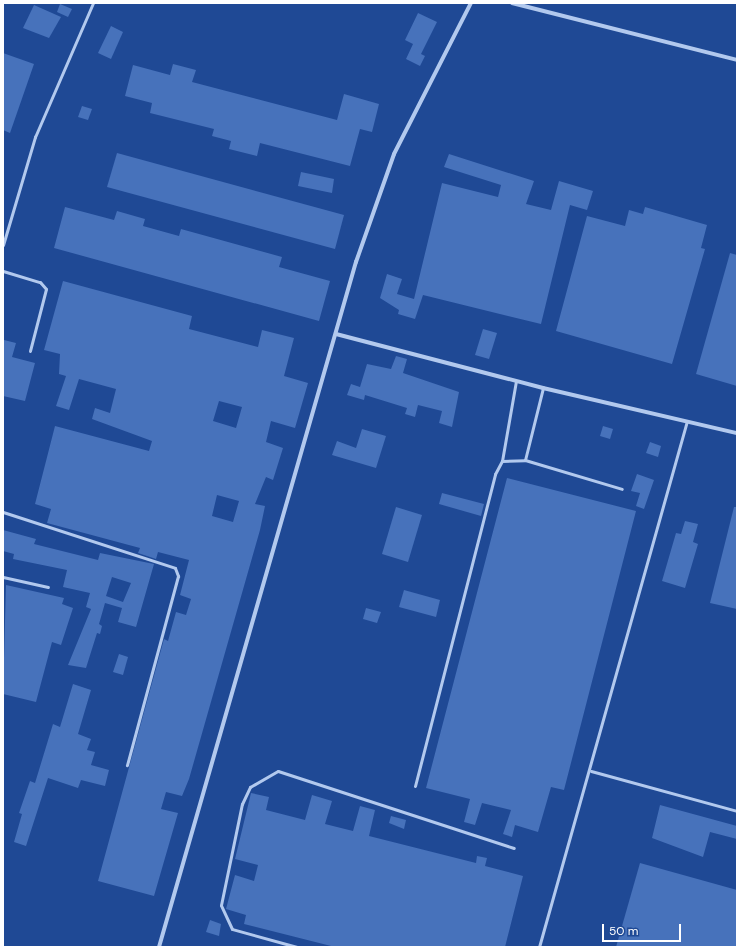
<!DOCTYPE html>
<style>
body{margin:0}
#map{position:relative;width:740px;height:950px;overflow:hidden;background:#1f4995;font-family:"DM Sans",sans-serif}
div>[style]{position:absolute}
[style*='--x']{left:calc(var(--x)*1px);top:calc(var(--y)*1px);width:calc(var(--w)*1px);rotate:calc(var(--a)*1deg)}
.building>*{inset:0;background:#4772bb}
.service>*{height:3px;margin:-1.5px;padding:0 1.5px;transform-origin:1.5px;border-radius:1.5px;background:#b2c9ee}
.minor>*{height:4px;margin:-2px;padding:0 2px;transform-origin:2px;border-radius:2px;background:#b2c9ee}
span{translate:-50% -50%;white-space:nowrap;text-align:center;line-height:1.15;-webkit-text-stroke:3.5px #1f4995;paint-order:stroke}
.frame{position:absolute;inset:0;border:4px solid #fff;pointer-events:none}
.scale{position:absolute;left:602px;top:924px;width:79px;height:18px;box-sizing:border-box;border:2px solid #fff;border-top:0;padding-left:5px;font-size:12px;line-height:14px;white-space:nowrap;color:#fff;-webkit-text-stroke:3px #1f4995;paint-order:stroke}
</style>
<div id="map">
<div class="building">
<div style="clip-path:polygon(60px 4px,72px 9px,68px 17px,57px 12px)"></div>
<div style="clip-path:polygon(34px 5px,61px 17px,49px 38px,23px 28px)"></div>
<div style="clip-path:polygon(418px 13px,437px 22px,421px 54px,425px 56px,420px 66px,406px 59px,413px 44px,405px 40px)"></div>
<div style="clip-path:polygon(111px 26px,123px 32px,111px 59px,98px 53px)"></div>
<div style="clip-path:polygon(3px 53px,34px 64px,10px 133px,3px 130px)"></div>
<div style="clip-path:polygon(173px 64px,196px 70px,192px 82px,337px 120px,344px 94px,379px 104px,372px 132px,360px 129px,350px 166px,260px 143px,257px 156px,229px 149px,231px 141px,212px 136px,214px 129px,150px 113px,152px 103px,125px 96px,133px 65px,170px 75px)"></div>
<div style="clip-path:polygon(82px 106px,92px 109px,88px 120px,78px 117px)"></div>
<div style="clip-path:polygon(117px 153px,344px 215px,335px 249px,107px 187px)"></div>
<div style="clip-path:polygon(449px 154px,534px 181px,526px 204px,551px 210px,559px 181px,593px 191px,587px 210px,570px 205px,541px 324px,423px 295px,415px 319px,398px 314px,399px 310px,380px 298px,387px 274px,402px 279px,397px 294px,414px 299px,442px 183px,498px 197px,501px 185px,444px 167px)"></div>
<div style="clip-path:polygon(301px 172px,334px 179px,332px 193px,298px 186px)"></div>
<div style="clip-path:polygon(65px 207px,114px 220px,117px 211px,145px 219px,143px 226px,179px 236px,181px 229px,282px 257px,279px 267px,330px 281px,319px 321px,54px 248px)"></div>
<div style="clip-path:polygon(645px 207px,707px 225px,701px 248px,705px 249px,672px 364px,556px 331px,587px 216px,625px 226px,629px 210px,643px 214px)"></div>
<div style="clip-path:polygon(730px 253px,737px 255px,737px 386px,696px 374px)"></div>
<div style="clip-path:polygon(evenodd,63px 281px,192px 316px,189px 329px,258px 347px,262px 330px,294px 338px,284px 376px,308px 383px,295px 428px,271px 421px,266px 442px,283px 448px,273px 480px,266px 477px,255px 504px,265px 506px,260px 530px,189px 779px,182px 796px,166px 792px,161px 809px,178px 813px,154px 896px,98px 881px,164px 639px,168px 641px,176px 612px,186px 615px,191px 599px,180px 595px,189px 560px,158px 552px,156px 559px,138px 553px,140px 548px,47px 523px,51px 509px,35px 504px,55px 426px,149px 451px,152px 441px,92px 419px,95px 408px,110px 413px,116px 389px,79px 379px,69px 410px,56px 406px,66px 376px,59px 374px,60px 354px,44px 350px,63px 281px,219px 401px,242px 407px,236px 428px,213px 421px,219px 401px,63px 281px,217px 495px,239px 501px,233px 522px,212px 516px,217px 495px)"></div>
<div style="clip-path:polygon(483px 329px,497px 333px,489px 359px,475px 355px)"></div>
<div style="clip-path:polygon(4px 340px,16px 343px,12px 357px,35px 363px,25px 401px,3px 396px)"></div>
<div style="clip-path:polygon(396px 356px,407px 359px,403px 373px,459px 392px,452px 427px,439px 423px,442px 411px,418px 405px,415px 417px,405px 414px,407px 408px,365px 395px,364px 400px,347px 395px,351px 384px,360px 387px,367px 364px,391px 369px)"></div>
<div style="clip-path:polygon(603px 426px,613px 429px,610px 439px,600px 436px)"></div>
<div style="clip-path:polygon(362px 429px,386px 436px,376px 468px,332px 455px,337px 441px,356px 448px)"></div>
<div style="clip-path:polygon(650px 442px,661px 446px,658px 457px,646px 453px)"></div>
<div style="clip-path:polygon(637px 474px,654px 480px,644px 509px,636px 506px,640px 493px,631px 491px)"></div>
<div style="clip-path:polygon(507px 478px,636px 511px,564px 790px,551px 787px,538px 832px,515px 825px,512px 837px,503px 834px,511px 810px,482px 803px,475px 825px,464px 822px,470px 799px,426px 788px)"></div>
<div style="clip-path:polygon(442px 493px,484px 504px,481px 516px,439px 504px)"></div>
<div style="clip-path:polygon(396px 507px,422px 515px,408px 562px,382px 554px)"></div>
<div style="clip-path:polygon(734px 507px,737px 507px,737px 609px,710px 603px)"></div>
<div style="clip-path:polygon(685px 521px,698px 524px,693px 542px,698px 544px,685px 588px,662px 581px,676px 533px,681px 534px)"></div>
<div style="clip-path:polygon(evenodd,3px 530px,36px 539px,34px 544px,98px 560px,100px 553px,154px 564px,136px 627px,118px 622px,122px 608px,105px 603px,99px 624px,102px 626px,100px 634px,97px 633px,86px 668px,68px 665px,91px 609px,86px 607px,90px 593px,63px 587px,67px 570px,13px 559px,14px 554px,3px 551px,3px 530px,112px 577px,131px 583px,123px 602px,106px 596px,112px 577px)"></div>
<div style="clip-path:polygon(6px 585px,64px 598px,62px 604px,73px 608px,61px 645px,52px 642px,36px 702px,3px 694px)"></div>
<div style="clip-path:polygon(404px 590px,440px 600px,436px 617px,399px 607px)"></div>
<div style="clip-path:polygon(366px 608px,381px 612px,377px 623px,363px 619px)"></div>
<div style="clip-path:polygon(119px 654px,128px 657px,123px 675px,113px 672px)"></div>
<div style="clip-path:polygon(73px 684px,91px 690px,78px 734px,91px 739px,87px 750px,95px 752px,91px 765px,109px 770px,105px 786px,81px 780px,78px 788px,48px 778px,26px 846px,14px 842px,22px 814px,19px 813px,30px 781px,35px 783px,53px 724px,60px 727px)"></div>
<div style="clip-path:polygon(251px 793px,269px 797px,266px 810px,305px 820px,312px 795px,332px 801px,325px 824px,353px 831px,360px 806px,375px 810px,369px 836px,476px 863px,477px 856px,487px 858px,485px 866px,523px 876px,505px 947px,335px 947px,244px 924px,246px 915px,226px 909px,235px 875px,254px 881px,258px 865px,235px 859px)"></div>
<div style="clip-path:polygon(660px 805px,737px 826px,737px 839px,710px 832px,703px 857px,652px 838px)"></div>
<div style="clip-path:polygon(391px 816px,406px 820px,404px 829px,389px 823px)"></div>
<div style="clip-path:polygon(640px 863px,737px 890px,737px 947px,616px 947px)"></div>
<div style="clip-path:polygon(210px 920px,221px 924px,219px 936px,206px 932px)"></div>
</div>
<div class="service">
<div style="--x:3;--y:245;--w:113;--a:-73.5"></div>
<div style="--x:35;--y:137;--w:146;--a:-66.6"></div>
<div style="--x:3;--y:271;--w:39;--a:17"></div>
<div style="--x:40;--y:282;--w:9;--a:49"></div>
<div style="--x:46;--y:289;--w:64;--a:104.5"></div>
<div style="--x:525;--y:460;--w:101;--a:16.6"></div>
<div style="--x:502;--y:461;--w:81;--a:-80.1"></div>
<div style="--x:3;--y:512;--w:181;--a:18"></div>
<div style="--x:175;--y:568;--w:9;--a:69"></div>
<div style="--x:178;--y:576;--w:196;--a:105.1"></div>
<div style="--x:3;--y:577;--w:46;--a:12.5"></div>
<div style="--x:591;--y:771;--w:151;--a:15.3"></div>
<div style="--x:415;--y:786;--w:322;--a:-75.6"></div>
<div style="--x:495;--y:474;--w:15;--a:-62"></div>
<div style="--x:502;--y:461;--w:23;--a:-2"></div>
<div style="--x:525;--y:460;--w:74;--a:-76"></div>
<div style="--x:297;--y:947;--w:67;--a:-164.5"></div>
<div style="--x:232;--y:929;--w:26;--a:-115"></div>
<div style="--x:221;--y:905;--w:103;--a:-78.3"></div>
<div style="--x:242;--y:804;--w:19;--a:-65"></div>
<div style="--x:250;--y:787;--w:32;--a:-30"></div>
<div style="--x:278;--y:771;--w:248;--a:18.1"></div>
<div style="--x:539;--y:947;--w:546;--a:-74.29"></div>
</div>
<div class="minor">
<div style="--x:512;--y:3;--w:232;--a:14.2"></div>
<div style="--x:336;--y:334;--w:214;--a:14.6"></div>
<div style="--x:543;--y:388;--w:199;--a:13.1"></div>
<div style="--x:159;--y:947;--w:713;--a:-73.96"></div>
<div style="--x:356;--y:262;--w:114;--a:-70.6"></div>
<div style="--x:394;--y:154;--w:169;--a:-63"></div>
</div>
<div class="frame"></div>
<div class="scale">50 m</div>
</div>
